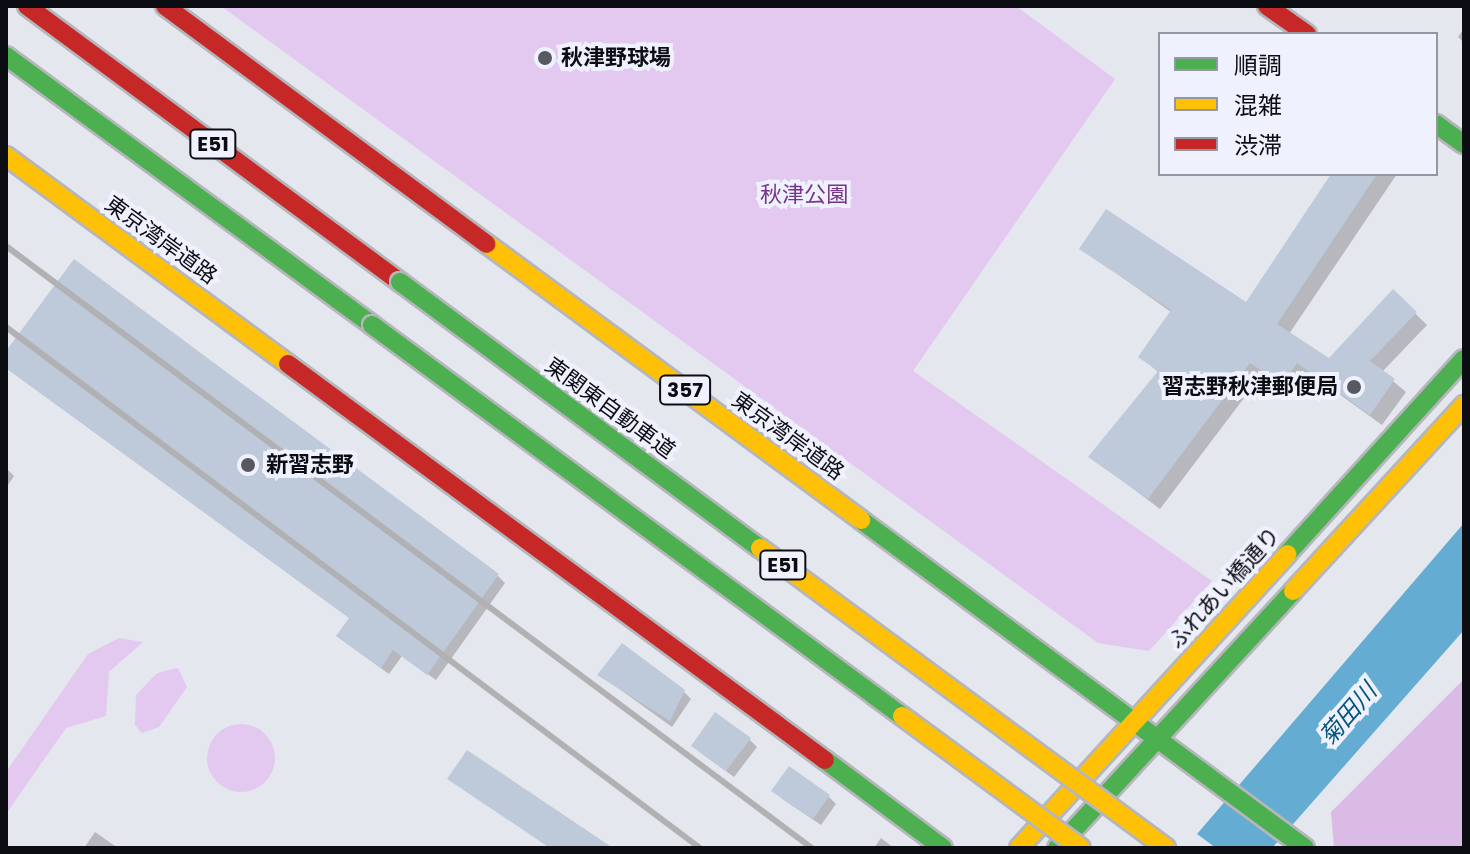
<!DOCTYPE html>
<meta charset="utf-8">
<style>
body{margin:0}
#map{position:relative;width:1470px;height:854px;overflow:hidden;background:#e5e7ee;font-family:Poppins,"Noto Sans JP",sans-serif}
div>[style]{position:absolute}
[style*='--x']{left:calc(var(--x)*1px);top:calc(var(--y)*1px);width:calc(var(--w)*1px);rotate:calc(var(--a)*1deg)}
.green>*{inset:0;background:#e3c8f0}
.round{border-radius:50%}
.forest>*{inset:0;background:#d9bbe6}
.water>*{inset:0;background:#64acd1}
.pier>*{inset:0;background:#e5e7ee}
.shadow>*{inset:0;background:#0003}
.building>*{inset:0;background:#bec9da}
.roads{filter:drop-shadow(2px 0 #b5b6bb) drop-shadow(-2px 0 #b5b6bb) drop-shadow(0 2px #b5b6bb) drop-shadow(0 -2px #b5b6bb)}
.fast>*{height:18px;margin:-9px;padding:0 9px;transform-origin:9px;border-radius:9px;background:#4caf50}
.slow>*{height:18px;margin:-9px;padding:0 9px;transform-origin:9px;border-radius:9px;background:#ffc107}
.jam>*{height:18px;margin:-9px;padding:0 9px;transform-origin:9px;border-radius:9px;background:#c62828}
.rail>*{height:6px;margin:-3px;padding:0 3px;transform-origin:3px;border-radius:3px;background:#b1b1b3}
.bridges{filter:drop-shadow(2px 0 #b5b6bb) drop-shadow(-2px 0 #b5b6bb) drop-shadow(0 2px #b5b6bb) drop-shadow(0 -2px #b5b6bb)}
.fast-bridge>*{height:18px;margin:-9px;padding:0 9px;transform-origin:9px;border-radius:9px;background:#4caf50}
.slow-bridge>*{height:18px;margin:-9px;padding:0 9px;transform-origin:9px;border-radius:9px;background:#ffc107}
.dots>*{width:22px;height:22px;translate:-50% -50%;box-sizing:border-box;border:4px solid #eff1ff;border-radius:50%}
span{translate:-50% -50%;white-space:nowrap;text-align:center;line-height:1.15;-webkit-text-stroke:8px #eff1ff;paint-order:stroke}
.shield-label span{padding:2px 6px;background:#eff1ff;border:2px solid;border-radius:6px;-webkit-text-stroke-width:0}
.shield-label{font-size:20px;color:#0c0d12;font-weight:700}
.poi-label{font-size:22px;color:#0c0d12;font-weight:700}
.left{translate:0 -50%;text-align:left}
.right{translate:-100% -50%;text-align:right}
.park-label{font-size:22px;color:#77348a}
.street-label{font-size:22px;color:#0c0d12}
.water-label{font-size:24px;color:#065679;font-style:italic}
.frame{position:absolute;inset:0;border:8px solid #0c0d12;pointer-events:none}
.legend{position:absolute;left:1158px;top:32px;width:280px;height:144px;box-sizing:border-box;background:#eff1ff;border:2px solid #9496a0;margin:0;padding:10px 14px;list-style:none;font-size:24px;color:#0c0d12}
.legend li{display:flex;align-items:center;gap:16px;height:40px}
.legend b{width:40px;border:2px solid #9496a0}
</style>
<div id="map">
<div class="green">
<div style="clip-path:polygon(221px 6px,1016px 6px,1115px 79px,913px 371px,1212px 581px,1149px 651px,1098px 643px)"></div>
<div style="clip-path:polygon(119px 638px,143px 642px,109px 672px,106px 716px,66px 728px,6px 814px,6px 772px,88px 654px)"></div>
<div style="clip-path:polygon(178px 668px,187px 687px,159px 727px,142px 733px,135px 725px,136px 695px,157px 673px)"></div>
<div class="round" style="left:207px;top:724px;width:68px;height:68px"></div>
</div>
<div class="forest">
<div style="clip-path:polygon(1464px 679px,1464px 848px,1334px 848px,1331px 812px)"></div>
</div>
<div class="water">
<div style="clip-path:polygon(1464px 523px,1464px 630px,1272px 848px,1185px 848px)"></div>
</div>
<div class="pier">
<div style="clip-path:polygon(1193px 831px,1216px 848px,1181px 848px)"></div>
</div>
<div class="shadow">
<div style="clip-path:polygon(1464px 28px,1464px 43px,1458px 37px)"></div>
<div style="clip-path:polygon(1333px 174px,1397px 174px,1289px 334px,1329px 361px,1393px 292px,1427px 325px,1382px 372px,1406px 392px,1382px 425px,1310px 373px,1296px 395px,1263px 373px,1160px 509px,1091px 457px,1159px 373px,1140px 356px,1171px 312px,1082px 249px,1246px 304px)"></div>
<div style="clip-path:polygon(6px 354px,498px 576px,505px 583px,436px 680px,402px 656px,389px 674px,346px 643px,351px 619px,6px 368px)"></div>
<div style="clip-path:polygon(6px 468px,14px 476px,6px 488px)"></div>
<div style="clip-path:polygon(600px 675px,683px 691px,691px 699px,672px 727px)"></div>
<div style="clip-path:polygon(749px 739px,757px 747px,734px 777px,701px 753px)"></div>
<div style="clip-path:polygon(828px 796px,836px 804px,821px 825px,781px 798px)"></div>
<div style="clip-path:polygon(95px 832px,118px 848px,84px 848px)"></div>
<div style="clip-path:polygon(881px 838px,894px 848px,874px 848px)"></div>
</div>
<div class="building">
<div style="clip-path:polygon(1331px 174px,1377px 174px,1277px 324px,1329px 358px,1393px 289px,1417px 312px,1370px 361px,1395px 379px,1370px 415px,1297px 363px,1283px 384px,1250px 363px,1148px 499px,1088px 457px,1158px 371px,1138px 357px,1171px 310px,1079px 249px,1106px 209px,1246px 302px)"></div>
<div style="clip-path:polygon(74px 259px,499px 574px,427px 675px,393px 650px,381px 668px,336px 636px,349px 618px,6px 368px,6px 351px)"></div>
<div style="clip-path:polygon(622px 643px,685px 690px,670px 721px,597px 675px)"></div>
<div style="clip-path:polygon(715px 712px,751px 738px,726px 771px,691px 746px)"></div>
<div style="clip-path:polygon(467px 750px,613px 848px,550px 848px,447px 779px)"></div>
<div style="clip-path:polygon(789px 766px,830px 795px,813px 819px,771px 791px)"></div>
</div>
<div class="roads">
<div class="fast">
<div style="--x:6;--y:56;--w:454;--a:36.3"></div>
<div style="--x:1436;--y:124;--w:34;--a:36"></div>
<div style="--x:861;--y:520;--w:552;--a:36.45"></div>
<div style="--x:1287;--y:554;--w:263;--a:-47.8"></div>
<div style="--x:825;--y:760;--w:147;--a:36.7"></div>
<div style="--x:1057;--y:848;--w:349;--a:-47.4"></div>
</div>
<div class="slow">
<div style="--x:6;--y:156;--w:350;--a:36.4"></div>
<div style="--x:487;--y:244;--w:465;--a:36.4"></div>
<div style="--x:1293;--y:591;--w:253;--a:-47.4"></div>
<div style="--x:1019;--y:848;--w:398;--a:-47.6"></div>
</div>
<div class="jam">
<div style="--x:27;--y:6;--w:464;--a:36.5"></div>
<div style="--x:165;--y:6;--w:400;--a:36.5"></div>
<div style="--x:1267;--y:6;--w:49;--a:35"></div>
<div style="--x:288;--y:364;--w:667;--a:36.41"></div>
</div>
</div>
<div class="rail">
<div style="--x:6;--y:246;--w:1006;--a:36.76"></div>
<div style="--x:6;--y:327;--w:868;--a:36.9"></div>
</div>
<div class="bridges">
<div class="fast-bridge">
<div style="--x:400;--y:282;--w:448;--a:36.5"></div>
<div style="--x:372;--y:325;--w:659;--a:36.42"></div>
</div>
<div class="slow-bridge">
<div style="--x:760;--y:548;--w:505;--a:36.46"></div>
<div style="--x:902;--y:716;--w:222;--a:36.4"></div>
</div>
</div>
<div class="dots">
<div style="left:545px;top:58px;background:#58595f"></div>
<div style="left:1354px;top:387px;background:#58595f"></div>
<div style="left:248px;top:465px;background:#58595f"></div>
</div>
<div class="shield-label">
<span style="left:213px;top:144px">E51</span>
<span style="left:685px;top:390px">357</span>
<span style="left:783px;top:565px">E51</span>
</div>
<div class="poi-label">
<span class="left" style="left:561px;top:58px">秋津野球場</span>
<span class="right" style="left:1338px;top:387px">習志野秋津郵便局</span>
<span class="left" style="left:266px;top:465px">新習志野</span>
</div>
<div class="park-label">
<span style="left:804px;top:195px">秋津公園</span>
</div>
<div class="street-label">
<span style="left:161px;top:240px;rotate:36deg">東京湾岸道路</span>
<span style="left:610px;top:408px;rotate:36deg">東関東自動車道</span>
<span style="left:788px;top:436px;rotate:36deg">東京湾岸道路</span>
<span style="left:1224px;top:588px;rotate:-48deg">ふれあい橋通り</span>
</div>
<div class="water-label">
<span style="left:1348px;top:714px;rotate:-49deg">菊田川</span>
</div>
<div class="frame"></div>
<ul class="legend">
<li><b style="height:10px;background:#4caf50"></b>順調</li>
<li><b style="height:10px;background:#ffc107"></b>混雑</li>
<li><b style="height:10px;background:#c62828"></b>渋滞</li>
</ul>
</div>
